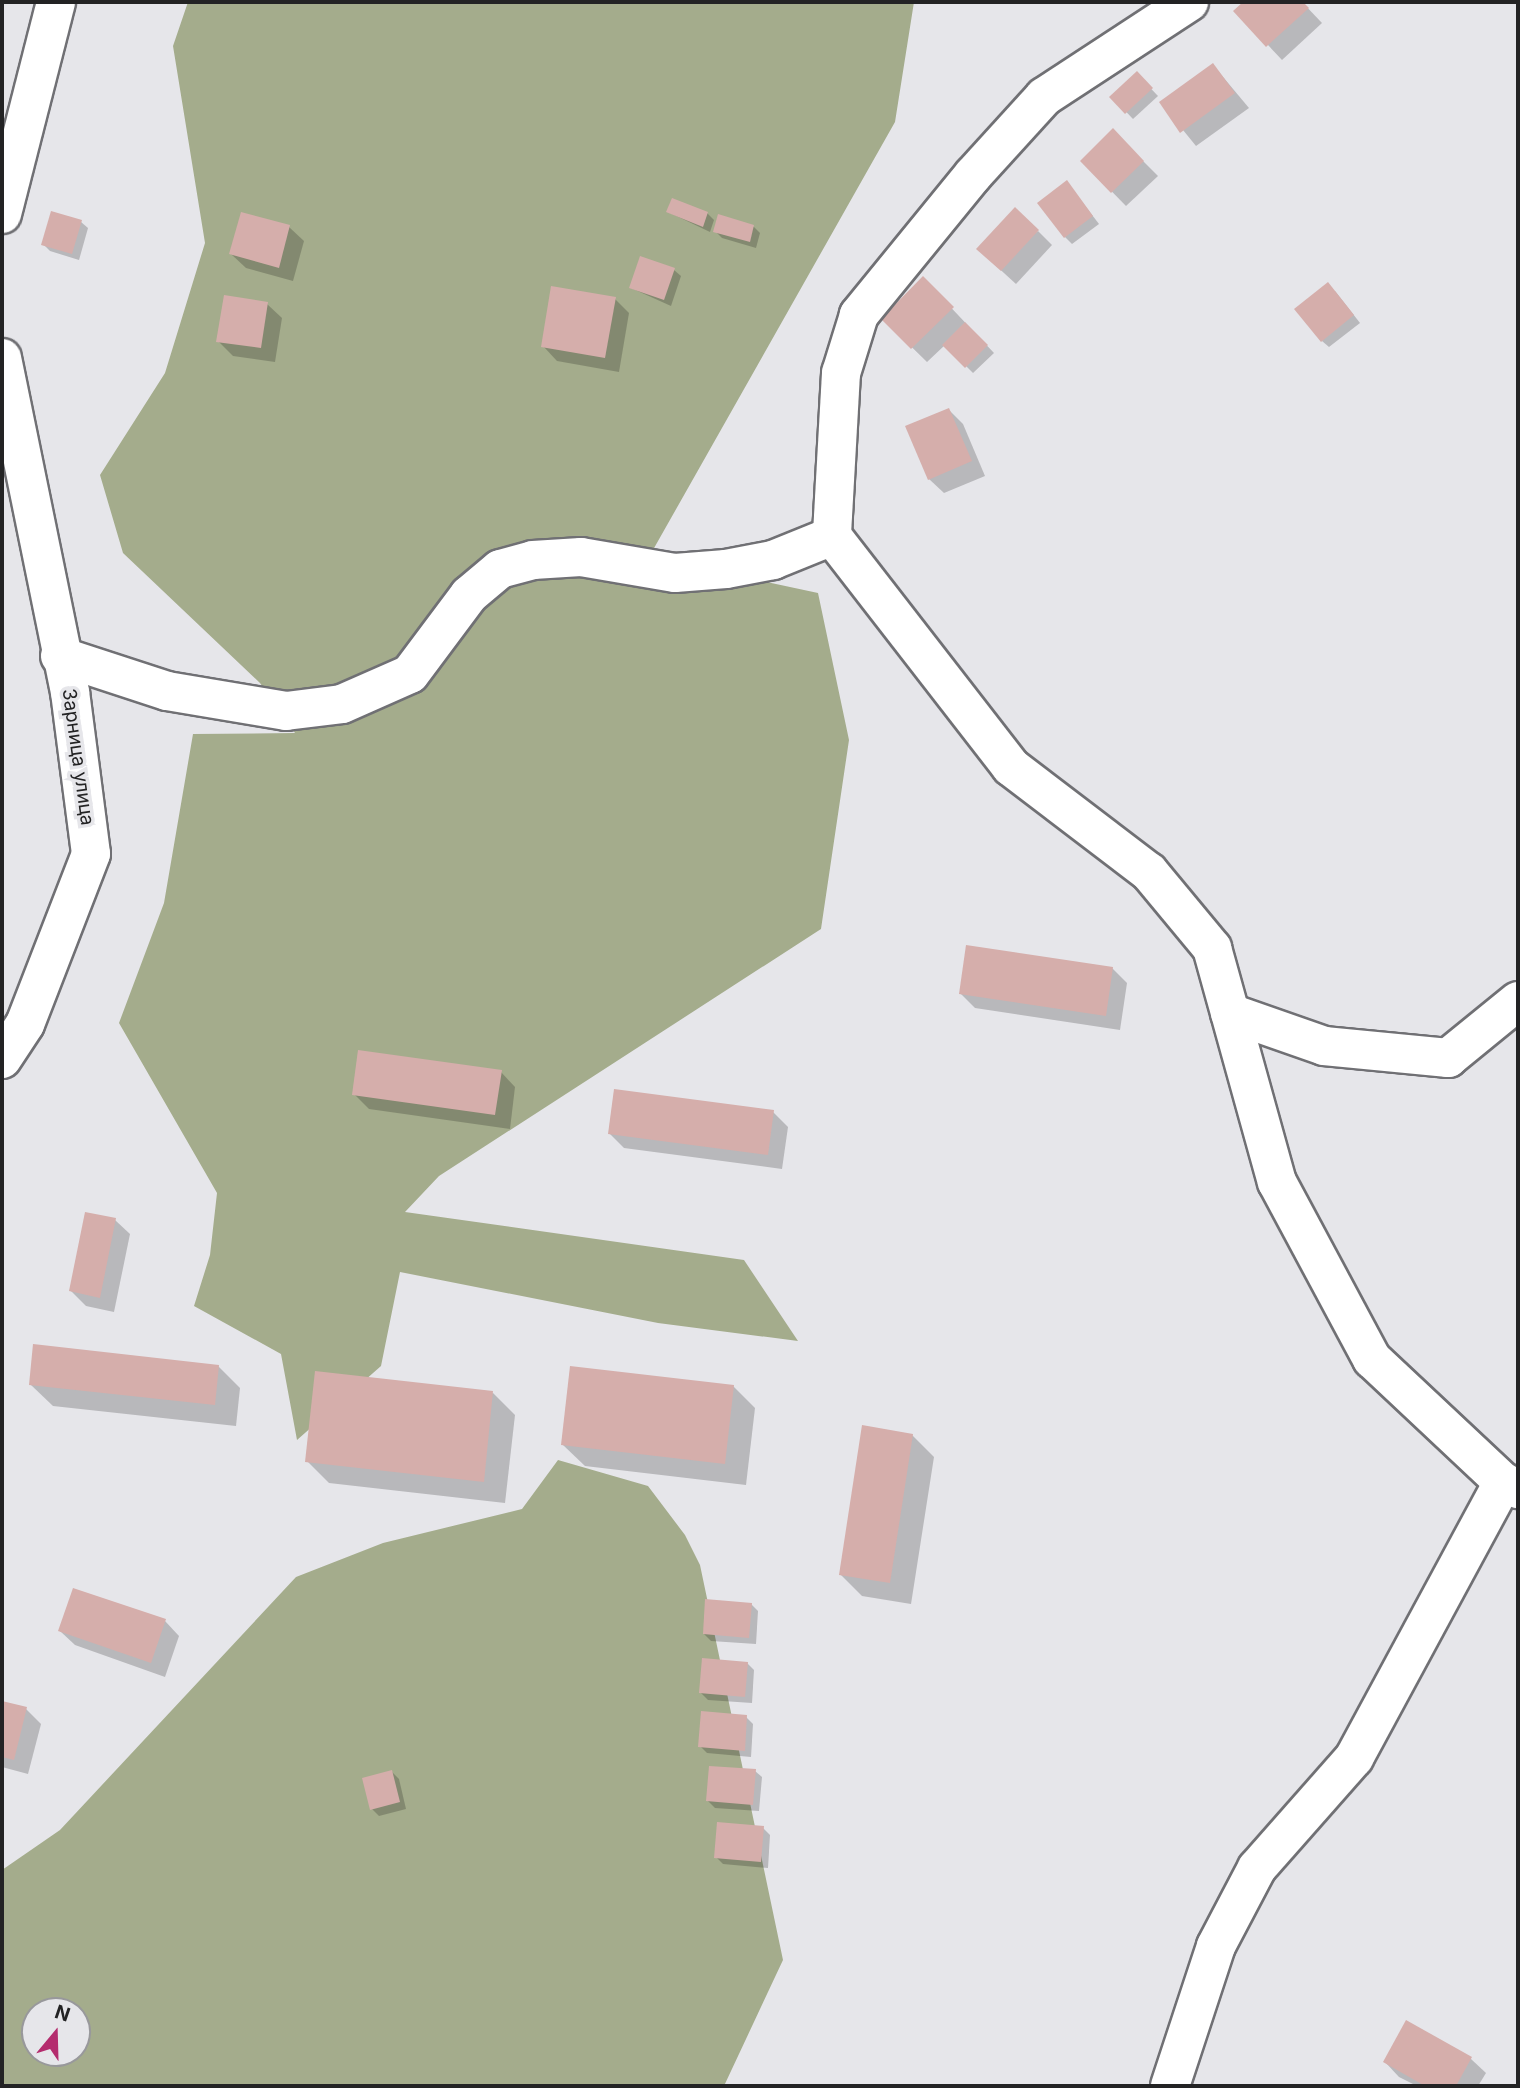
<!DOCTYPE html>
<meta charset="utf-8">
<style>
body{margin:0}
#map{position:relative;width:1520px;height:2088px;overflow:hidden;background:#e6e6ea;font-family:Inter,sans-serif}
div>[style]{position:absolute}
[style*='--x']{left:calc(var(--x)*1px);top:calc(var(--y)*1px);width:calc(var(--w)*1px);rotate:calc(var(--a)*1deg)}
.forest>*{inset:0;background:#a4ac8c}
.shadow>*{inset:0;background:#0003}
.building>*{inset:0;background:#d5aeab}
.roads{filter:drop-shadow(2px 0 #707074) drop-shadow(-2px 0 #707074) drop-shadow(0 2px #707074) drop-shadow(0 -2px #707074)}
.minor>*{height:38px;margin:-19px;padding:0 19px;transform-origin:19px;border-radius:19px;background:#fff}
span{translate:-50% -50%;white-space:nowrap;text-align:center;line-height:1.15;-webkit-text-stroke:7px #e6e6ea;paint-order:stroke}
.street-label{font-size:19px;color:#232324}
.frame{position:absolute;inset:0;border:4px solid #232324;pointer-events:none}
.north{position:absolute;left:21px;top:1997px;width:70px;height:70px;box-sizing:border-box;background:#e6e6ea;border:2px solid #98989b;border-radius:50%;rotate:19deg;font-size:19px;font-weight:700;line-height:28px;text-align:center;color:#232324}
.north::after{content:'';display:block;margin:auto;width:24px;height:32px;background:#b42c6e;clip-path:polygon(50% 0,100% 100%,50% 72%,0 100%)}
</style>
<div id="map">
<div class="forest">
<div style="clip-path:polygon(188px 2px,914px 2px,895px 122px,649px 557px,818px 593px,849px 740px,821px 929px,439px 1176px,405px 1212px,744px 1260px,798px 1341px,658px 1323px,400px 1272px,381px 1366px,297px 1440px,281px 1354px,194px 1306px,210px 1255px,217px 1193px,119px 1023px,164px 903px,193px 734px,295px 733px,260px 683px,123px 553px,100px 475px,165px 373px,205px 243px,173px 46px)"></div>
<div style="clip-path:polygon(evenodd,558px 1460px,648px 1486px,685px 1535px,700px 1565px,783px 1960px,724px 2086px,2px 2086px,2px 1870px,60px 1830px,296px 1577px,383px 1543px,522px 1509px,558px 1460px,35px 2011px,77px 2011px,77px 2053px,35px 2053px,35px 2011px)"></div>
</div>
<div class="shadow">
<div style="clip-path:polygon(1246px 2px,1302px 2px,1322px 23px,1282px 60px,1236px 11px)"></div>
<div style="clip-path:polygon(1213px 65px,1249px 108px,1196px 146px,1161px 103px)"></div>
<div style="clip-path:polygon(1137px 74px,1158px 96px,1133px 119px,1112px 97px)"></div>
<div style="clip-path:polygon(1113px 131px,1158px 176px,1126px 206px,1082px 161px)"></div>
<div style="clip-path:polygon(1073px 190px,1099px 224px,1072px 244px,1065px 237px)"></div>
<div style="clip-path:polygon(668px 212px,707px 213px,714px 220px,710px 232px)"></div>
<div style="clip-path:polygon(81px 222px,88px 228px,79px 260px,50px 251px,43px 244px)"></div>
<div style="clip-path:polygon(289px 227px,304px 241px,293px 281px,246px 268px,231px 254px)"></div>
<div style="clip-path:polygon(754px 227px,760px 233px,756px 248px,722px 238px,715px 231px)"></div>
<div style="clip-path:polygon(1038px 231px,1052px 245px,1016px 284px,993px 263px)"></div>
<div style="clip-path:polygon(674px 270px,681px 276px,671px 306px,631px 288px)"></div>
<div style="clip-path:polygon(923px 278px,994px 353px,973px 373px,945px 345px,927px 362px,883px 319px)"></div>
<div style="clip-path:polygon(1335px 291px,1360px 323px,1329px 347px,1322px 341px)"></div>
<div style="clip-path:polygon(615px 299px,629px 313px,619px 372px,557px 361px,543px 346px)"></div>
<div style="clip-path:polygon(267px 304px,282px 318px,275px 362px,233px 356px,218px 341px)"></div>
<div style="clip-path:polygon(949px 410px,963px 424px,985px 476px,944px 493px,929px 479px)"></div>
<div style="clip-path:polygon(1112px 968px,1127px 983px,1120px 1030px,975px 1008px,960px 993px)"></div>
<div style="clip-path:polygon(501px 1072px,515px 1087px,510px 1129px,369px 1109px,354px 1094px)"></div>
<div style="clip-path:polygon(773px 1112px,788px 1127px,782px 1169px,624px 1148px,610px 1134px)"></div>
<div style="clip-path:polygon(115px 1220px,130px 1234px,114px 1312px,86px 1306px,71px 1291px)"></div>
<div style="clip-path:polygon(218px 1366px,240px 1388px,236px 1426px,53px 1406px,31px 1385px)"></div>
<div style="clip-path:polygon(733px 1386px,755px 1408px,746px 1485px,585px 1466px,563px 1445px)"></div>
<div style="clip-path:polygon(493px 1393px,515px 1415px,505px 1503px,329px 1483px,307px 1461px)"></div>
<div style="clip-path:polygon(912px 1435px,934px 1457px,911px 1604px,862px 1596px,840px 1574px)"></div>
<div style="clip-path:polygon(751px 1604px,758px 1611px,756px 1644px,711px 1641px,704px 1634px)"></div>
<div style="clip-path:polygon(165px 1621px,179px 1636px,165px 1677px,75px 1645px,60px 1631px)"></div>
<div style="clip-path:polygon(747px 1663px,754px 1670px,752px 1703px,708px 1700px,701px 1693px)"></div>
<div style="clip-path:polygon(2px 1702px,26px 1709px,41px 1724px,28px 1774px,2px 1767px)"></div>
<div style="clip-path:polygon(746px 1717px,753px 1724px,751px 1757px,707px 1753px,700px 1746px)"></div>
<div style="clip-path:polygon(755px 1771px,762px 1777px,759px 1811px,715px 1808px,708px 1801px)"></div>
<div style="clip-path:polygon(392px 1772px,399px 1779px,406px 1809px,379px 1816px,372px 1809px)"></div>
<div style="clip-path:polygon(763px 1828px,770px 1835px,768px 1868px,723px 1864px,716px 1857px)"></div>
<div style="clip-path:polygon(1407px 2023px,1471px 2059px,1486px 2073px,1478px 2086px,1417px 2086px,1399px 2077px,1385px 2062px)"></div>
</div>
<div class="building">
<div style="clip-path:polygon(1243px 2px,1303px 2px,1309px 8px,1266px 47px,1233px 11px)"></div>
<div style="clip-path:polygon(1213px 63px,1235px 93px,1180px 133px,1159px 102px)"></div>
<div style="clip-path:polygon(1137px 71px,1153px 88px,1125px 114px,1109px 97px)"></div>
<div style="clip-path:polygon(1113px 128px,1144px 161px,1111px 193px,1080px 161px)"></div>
<div style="clip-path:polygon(1067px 180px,1093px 216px,1064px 238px,1037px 203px)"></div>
<div style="clip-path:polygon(672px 198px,708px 212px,703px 227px,666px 212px)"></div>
<div style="clip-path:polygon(1015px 207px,1039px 230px,1001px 271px,976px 249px)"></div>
<div style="clip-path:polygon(51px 211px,82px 220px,72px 254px,41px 245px)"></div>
<div style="clip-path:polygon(241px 212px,290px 225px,279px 268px,229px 254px)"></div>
<div style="clip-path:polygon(718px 214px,754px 225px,750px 242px,713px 232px)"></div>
<div style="clip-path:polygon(640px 256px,675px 268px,664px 300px,629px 288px)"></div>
<div style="clip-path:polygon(923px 276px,954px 307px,911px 349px,881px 319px)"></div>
<div style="clip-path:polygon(1328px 282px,1354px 315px,1321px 342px,1294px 309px)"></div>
<div style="clip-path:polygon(551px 286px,616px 297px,605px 358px,541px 347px)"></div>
<div style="clip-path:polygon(224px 295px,268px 302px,261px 348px,216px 342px)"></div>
<div style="clip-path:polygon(965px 322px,988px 345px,965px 368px,942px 345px)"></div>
<div style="clip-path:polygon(949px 408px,972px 461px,928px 480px,905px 426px)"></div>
<div style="clip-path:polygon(966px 945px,1113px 967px,1106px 1016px,959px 994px)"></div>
<div style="clip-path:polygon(358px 1050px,502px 1070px,495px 1115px,352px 1095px)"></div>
<div style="clip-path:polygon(614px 1089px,774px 1110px,768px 1155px,608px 1134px)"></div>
<div style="clip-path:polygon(85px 1212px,116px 1218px,100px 1298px,69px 1291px)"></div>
<div style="clip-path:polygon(33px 1344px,219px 1365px,215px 1405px,29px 1385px)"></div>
<div style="clip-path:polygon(570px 1366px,734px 1385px,725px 1464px,561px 1445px)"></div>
<div style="clip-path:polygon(315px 1371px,493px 1391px,484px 1482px,305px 1462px)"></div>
<div style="clip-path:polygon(862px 1425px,913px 1434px,890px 1583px,839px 1575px)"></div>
<div style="clip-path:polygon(73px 1588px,166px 1619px,151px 1663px,58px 1631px)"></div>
<div style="clip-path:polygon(705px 1599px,752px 1603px,749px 1638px,703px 1634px)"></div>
<div style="clip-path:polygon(702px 1658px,748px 1662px,745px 1697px,699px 1693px)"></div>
<div style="clip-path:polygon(2px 1701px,27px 1707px,14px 1760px,2px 1757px)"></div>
<div style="clip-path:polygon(701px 1711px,747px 1715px,745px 1751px,698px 1747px)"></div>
<div style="clip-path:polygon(709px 1766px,756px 1769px,753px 1805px,706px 1801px)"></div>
<div style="clip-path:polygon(392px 1770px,400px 1802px,370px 1810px,362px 1778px)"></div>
<div style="clip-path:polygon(717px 1822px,764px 1826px,761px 1862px,714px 1858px)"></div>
<div style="clip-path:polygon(1406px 2020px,1472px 2057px,1456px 2086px,1425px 2086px,1383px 2062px)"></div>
</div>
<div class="roads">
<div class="minor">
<div style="--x:1189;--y:2;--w:173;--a:146.8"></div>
<div style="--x:1044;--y:97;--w:105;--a:132.3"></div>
<div style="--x:973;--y:175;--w:181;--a:129.2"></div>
<div style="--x:859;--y:315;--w:61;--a:107.2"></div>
<div style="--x:841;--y:373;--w:163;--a:93.2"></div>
<div style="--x:832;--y:536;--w:292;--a:52.2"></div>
<div style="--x:1011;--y:767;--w:173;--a:37.3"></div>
<div style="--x:1149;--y:872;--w:99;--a:50.3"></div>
<div style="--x:1212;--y:948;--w:243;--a:74.5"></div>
<div style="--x:1277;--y:1182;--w:201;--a:61.8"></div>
<div style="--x:1372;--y:1359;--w:180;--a:43.2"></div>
<div style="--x:1503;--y:1482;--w:17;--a:25"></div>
<div style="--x:2;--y:214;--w:219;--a:-75.7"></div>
<div style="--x:2;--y:358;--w:341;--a:78.5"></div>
<div style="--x:70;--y:692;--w:163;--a:82.6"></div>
<div style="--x:91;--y:854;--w:182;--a:111.2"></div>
<div style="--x:25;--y:1024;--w:42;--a:123.3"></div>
<div style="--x:60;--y:656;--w:113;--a:18.1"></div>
<div style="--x:167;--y:691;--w:121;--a:9.5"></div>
<div style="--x:286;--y:711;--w:56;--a:-7.1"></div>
<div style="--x:342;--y:704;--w:74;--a:-23.8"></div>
<div style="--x:410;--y:674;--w:99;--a:-53.2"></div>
<div style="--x:469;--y:595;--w:40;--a:-40"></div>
<div style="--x:500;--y:569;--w:34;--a:-15"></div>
<div style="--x:533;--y:560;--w:48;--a:-3.6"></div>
<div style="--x:581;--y:557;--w:95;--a:9.7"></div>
<div style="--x:675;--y:573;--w:51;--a:-4.5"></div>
<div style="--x:726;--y:569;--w:48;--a:-10.8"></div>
<div style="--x:773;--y:560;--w:64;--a:-22.1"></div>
<div style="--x:1230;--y:1013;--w:100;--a:19.3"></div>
<div style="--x:1324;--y:1046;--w:125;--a:5.5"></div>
<div style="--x:1448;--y:1058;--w:90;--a:-39.2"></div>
<div style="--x:1170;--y:2086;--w:147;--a:-71.8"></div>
<div style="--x:1216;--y:1946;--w:88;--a:-62.3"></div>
<div style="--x:1257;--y:1868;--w:147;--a:-48.6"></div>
<div style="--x:1354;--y:1758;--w:314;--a:-61.6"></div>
</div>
</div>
<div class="street-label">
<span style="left:78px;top:757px;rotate:82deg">Зарница улица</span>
</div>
<div class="frame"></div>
<div class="north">N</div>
</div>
